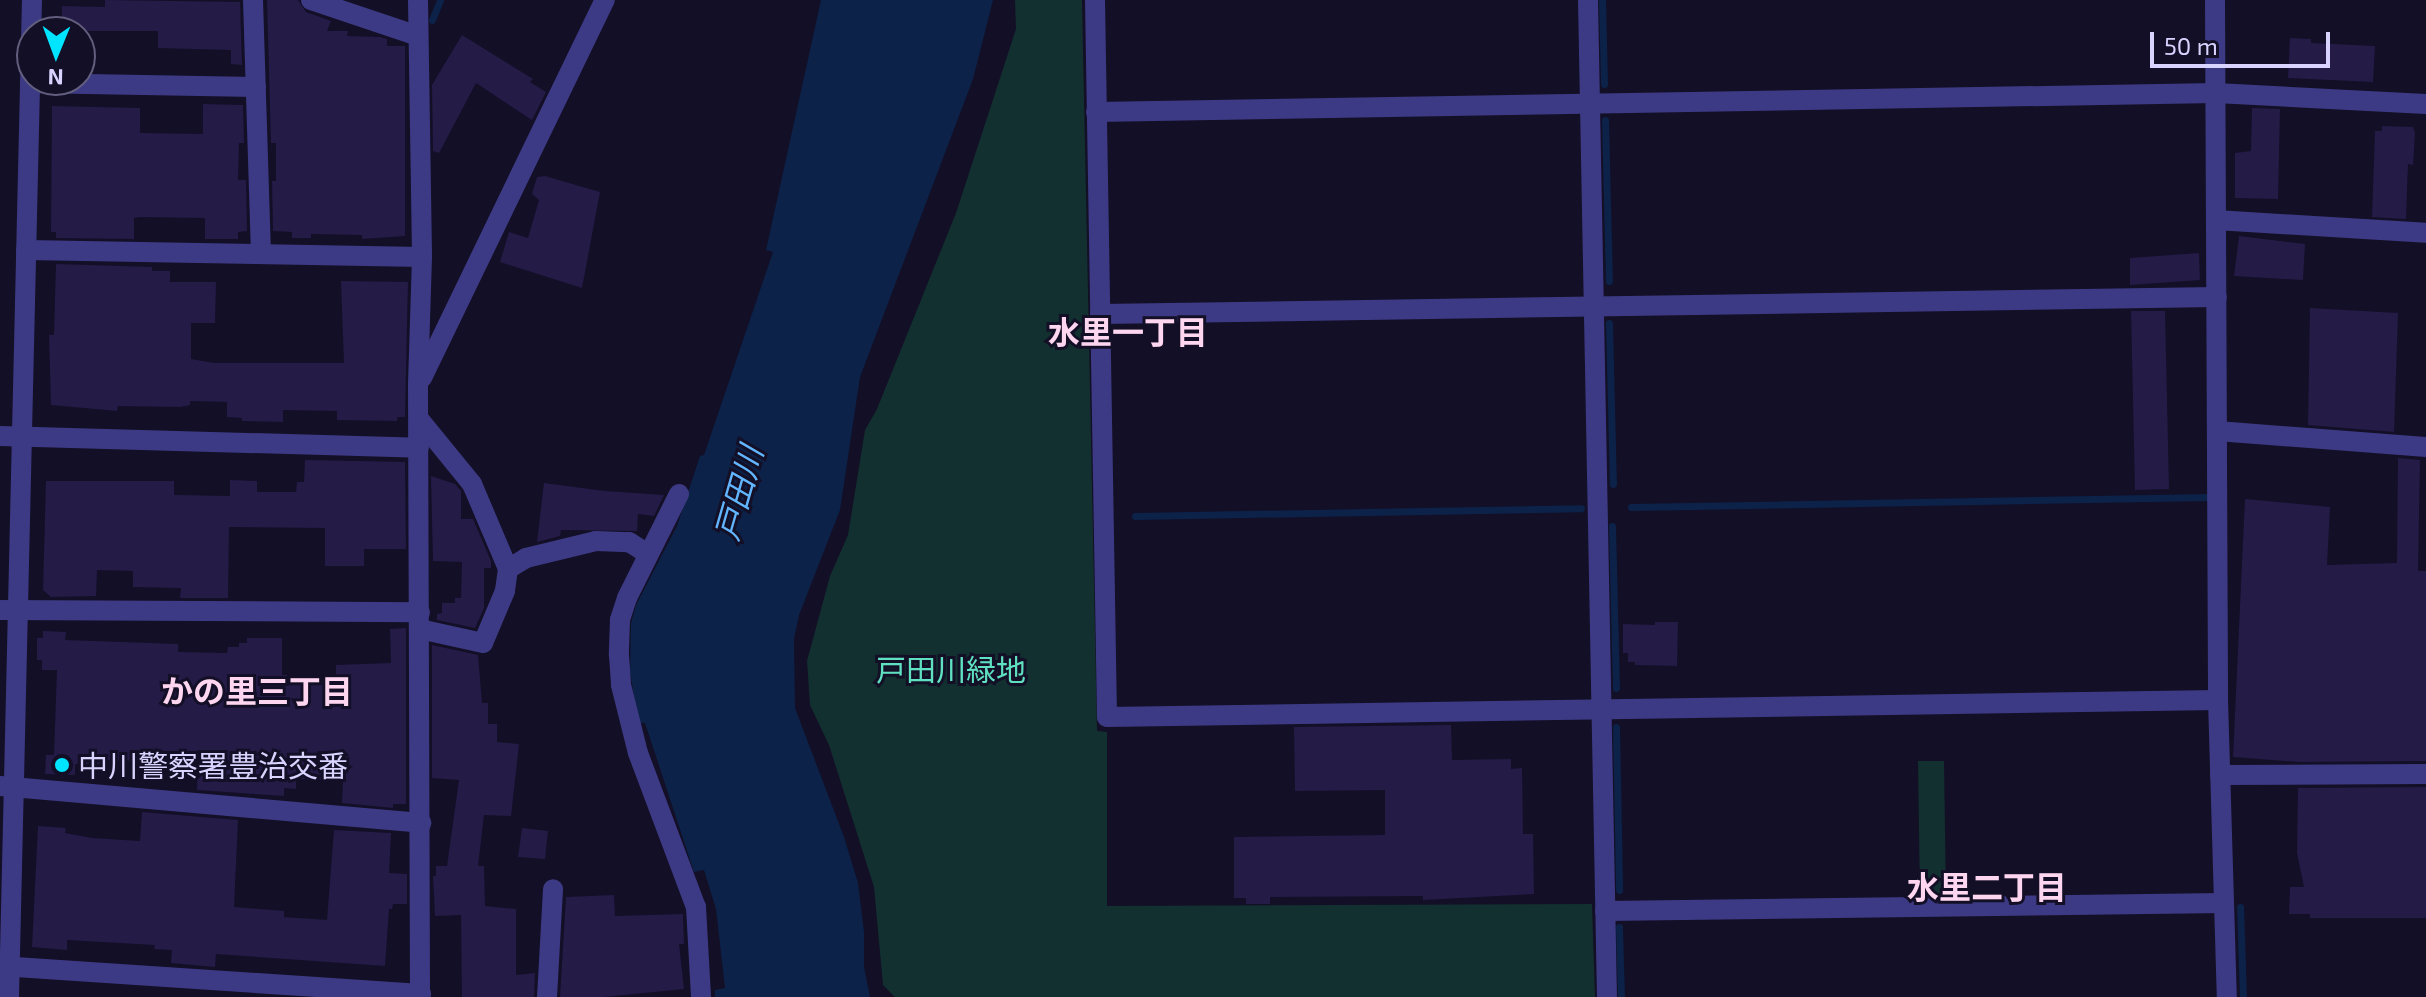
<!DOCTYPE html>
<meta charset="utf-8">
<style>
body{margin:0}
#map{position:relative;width:2426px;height:997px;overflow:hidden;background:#130f26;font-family:"Exo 2","Noto Sans JP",sans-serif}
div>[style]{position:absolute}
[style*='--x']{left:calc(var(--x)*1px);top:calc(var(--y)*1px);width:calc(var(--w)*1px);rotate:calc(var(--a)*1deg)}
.green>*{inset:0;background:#12302f}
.water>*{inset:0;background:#0c2248}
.stream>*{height:7px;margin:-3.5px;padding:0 3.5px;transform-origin:3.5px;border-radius:3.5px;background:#0c2248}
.building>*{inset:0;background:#241b47}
.minor>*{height:20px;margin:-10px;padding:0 10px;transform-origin:10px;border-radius:10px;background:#3d3a85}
.dots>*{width:22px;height:22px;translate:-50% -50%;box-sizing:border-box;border:4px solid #130f26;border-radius:50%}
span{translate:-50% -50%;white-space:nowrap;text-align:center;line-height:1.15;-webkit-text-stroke:6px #130f26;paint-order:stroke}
.park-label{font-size:30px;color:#5fe0c0}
.poi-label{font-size:30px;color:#d9d4ff}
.left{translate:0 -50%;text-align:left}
.neighbourhood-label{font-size:32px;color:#ffd6f0;font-weight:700}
.water-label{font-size:32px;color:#62b6ff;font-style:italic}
.north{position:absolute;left:16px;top:16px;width:80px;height:80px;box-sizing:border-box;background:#130f26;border:2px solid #625e7d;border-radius:50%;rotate:181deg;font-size:22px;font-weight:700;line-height:32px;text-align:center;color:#d9d4ff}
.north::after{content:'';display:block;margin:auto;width:28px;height:36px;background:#00e5ff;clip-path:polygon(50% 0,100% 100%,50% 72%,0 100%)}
.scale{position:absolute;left:2150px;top:32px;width:180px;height:36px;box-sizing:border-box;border:4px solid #d9d4ff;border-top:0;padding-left:10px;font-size:24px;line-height:28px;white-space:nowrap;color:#d9d4ff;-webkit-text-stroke:6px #130f26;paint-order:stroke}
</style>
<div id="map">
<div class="green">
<div style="clip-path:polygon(1015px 0,1082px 0,1097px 731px,1107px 732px,1107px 906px,1592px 904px,1595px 997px,895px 997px,883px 985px,874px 887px,829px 745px,810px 705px,807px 661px,830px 576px,848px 535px,865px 430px,877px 409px,956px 213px,1016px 29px)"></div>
<div style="clip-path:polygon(1918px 761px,1944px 761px,1946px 898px,1920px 897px)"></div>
</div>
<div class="water">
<div style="clip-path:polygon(821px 0,993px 0,973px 79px,860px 377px,840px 510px,799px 615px,794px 639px,795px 708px,844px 837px,858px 883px,864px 932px,864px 967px,870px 997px,715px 997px,715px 990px,725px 988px,716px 909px,704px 870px,694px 872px,645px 723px,638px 723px,630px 671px,631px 623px,636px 605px,677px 526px,700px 456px,704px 455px,773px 252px,766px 250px)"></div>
</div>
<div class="stream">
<div style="--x:1602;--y:0;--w:84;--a:88.6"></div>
<div style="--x:432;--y:20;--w:22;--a:-68"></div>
<div style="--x:1605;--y:120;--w:161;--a:88.6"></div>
<div style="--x:1609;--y:323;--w:161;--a:88.6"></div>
<div style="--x:1631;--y:507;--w:579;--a:-0.99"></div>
<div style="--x:1135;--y:516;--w:446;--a:-1"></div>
<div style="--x:1612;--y:526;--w:162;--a:88.6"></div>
<div style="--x:1616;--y:727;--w:163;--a:88.9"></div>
<div style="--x:2240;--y:907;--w:90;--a:88.1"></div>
<div style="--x:1619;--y:927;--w:70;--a:88.4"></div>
</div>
<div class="building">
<div style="clip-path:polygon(105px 0,240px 2px,242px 65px,231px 64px,231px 50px,158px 48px,158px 31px,62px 31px,62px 6px,105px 7px)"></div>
<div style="clip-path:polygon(267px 0,298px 0,306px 12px,331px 21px,327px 31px,348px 31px,347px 36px,380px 37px,387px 39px,387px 46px,405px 46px,405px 236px,362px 239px,362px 235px,311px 234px,311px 238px,292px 238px,292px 232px,273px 231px,272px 181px,276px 181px,276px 143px,271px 143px)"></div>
<div style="clip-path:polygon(462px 35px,533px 79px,530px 82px,546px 92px,532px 120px,476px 83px,439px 153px,433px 151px,432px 85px)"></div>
<div style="clip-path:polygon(2290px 38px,2311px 39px,2311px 43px,2375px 46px,2373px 82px,2288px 78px)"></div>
<div style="clip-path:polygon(203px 104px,243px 105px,244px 143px,239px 143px,238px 180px,246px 180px,247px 231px,238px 232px,238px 239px,205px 239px,205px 218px,140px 217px,134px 218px,134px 239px,56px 238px,56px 232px,51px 232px,52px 106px,140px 108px,140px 133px,203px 134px)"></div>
<div style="clip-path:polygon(2252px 108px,2280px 109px,2278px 199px,2235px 198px,2235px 153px,2251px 151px)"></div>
<div style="clip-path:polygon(2382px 126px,2413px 127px,2415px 133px,2413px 165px,2408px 164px,2406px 219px,2372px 217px,2375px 131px,2382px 131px)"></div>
<div style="clip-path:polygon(545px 176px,600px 192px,582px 288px,500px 262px,509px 232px,528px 238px,539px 200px,532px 194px,537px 177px)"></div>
<div style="clip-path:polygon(2239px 236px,2305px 244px,2303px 280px,2234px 276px)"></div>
<div style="clip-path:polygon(2199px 253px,2200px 280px,2130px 285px,2130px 258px)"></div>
<div style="clip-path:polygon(56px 264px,152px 267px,152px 271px,170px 271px,170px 282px,216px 282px,215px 323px,191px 323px,191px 359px,214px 363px,344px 363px,341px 281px,408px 282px,405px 417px,397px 417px,397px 421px,337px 420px,337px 411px,283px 410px,283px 422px,242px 421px,242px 418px,227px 417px,227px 402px,190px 401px,190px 405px,180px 407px,118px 406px,117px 411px,51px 405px,49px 335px,54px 335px)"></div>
<div style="clip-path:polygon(2310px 308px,2398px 313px,2394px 432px,2308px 425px)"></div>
<div style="clip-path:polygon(2131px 311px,2165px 311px,2169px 489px,2135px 490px)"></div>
<div style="clip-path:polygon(2398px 458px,2420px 460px,2418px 571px,2426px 571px,2426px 761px,2299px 762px,2233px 757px,2245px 499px,2330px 507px,2327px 565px,2397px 563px)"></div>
<div style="clip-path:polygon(305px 460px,405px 462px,406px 549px,364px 549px,364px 566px,325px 566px,325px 528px,229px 527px,228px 598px,180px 598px,181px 588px,133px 587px,133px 571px,97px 570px,96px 596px,51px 597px,43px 590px,46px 481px,174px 481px,174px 495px,230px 496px,230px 480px,257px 481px,257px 492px,296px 492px,297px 482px,304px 482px)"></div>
<div style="clip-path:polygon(431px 476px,455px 484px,461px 491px,461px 519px,473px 519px,491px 561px,491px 568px,484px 568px,484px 608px,475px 628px,437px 620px,437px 614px,442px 613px,442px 603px,455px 603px,455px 598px,461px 598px,462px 562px,433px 561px)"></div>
<div style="clip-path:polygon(544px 483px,605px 491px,664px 495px,654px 516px,638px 514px,637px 531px,561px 530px,560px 536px,537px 542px)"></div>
<div style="clip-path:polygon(1655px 622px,1678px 622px,1677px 666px,1635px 665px,1635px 662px,1628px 662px,1628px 653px,1623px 653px,1623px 624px,1655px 625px)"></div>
<div style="clip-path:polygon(406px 628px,406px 804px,393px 804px,393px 808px,342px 803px,343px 780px,296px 779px,296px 789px,284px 788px,284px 796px,197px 790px,198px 762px,100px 760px,100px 764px,75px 764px,75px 775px,45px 774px,46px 755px,54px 755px,57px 670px,42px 670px,42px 660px,37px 660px,37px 638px,43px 638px,43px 631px,66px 632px,65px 640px,178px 644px,178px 652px,227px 653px,228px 647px,239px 647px,239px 643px,247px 643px,247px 638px,282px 638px,282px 675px,287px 675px,287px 680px,336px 681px,336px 665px,391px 663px,390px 629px)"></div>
<div style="clip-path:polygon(432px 645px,478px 655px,482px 703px,488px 703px,488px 724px,497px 724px,497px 742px,519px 744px,511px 816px,484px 815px,478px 866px,484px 866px,485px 906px,516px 909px,516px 975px,535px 973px,534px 997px,462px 997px,461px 915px,435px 916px,433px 876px,436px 876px,436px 866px,447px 866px,459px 780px,432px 778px)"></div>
<div style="clip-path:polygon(1451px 725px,1452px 760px,1511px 759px,1511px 769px,1522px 768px,1523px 834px,1533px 834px,1534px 894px,1423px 900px,1423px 896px,1270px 897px,1270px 904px,1246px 904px,1246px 898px,1234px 898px,1234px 837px,1385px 835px,1385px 790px,1295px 791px,1294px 727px)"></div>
<div style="clip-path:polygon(2426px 787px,2426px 918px,2310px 918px,2310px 914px,2289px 914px,2290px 887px,2304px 887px,2297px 853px,2298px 788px)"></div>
<div style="clip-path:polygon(142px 812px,238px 820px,234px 907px,284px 911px,284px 917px,327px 920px,334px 830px,391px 833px,389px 873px,407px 874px,407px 904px,393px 904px,392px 909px,389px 909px,385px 966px,216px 954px,215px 967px,171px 963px,172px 950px,154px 949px,155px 945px,67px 940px,67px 950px,32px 947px,38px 826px,66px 828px,65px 833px,92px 838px,140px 841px)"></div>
<div style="clip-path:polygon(522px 828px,548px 831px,545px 859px,518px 857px)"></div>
<div style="clip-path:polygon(614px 895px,615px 916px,683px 914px,684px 944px,679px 944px,684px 989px,604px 997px,560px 997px,566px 897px)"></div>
</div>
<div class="minor">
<div style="--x:253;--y:0;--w:253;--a:88.2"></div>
<div style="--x:311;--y:0;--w:113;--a:18.6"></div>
<div style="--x:418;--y:0;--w:257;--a:89.1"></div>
<div style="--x:422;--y:257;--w:129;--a:91.8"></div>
<div style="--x:418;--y:386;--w:611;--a:89.81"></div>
<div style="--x:1095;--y:0;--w:717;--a:89.04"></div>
<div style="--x:1107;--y:717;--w:1111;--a:-0.88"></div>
<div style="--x:1588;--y:0;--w:997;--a:88.91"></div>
<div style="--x:2215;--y:0;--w:700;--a:89.75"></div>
<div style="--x:2218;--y:700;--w:297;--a:88.3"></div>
<div style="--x:30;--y:83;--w:226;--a:1"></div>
<div style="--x:1096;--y:112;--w:1120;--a:-0.97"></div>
<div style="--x:2216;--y:93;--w:210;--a:3"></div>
<div style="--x:2216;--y:220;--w:210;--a:3.5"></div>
<div style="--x:26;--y:250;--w:396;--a:1"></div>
<div style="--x:1100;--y:314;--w:1117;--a:-0.87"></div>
<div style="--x:422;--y:378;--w:420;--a:-64.2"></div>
<div style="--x:419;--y:419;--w:84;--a:50.8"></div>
<div style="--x:472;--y:484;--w:92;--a:67"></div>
<div style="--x:508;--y:569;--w:22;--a:98"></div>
<div style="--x:505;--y:591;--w:56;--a:112.9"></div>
<div style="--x:483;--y:643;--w:65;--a:-167.5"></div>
<div style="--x:2217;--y:431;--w:210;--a:4.4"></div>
<div style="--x:0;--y:436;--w:419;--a:1.6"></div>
<div style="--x:679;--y:494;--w:116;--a:116.6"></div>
<div style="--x:627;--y:598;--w:23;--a:108"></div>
<div style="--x:620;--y:620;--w:35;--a:92"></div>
<div style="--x:619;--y:655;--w:30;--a:86"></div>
<div style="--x:621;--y:685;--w:70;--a:76"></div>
<div style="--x:638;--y:753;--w:165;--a:69.4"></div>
<div style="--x:696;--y:907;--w:90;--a:86.8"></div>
<div style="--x:508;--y:569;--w:21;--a:-31"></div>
<div style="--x:526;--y:558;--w:72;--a:-13.7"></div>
<div style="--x:596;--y:541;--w:33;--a:2"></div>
<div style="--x:629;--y:542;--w:22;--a:32"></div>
<div style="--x:0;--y:610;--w:420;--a:0.3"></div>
<div style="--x:2220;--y:775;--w:206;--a:-0.3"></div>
<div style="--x:0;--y:786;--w:423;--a:5"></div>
<div style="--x:1605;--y:911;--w:619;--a:-0.74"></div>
<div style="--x:0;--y:966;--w:422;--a:3.8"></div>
<div style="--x:9;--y:997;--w:997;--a:-88.68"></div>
<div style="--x:547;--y:997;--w:108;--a:-86.8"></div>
</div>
<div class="dots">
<div style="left:62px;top:765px;background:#00e5ff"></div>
</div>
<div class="park-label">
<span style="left:951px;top:669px">戸田川緑地</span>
</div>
<div class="poi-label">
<span class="left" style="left:78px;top:765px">中川警察署豊治交番</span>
</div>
<div class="neighbourhood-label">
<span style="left:1128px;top:331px">水里一丁目</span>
<span style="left:257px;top:690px">かの里三丁目</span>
<span style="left:1987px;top:886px">水里二丁目</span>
</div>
<div class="water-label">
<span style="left:738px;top:493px;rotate:-74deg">戸田川</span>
</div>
<div class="north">N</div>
<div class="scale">50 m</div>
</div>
